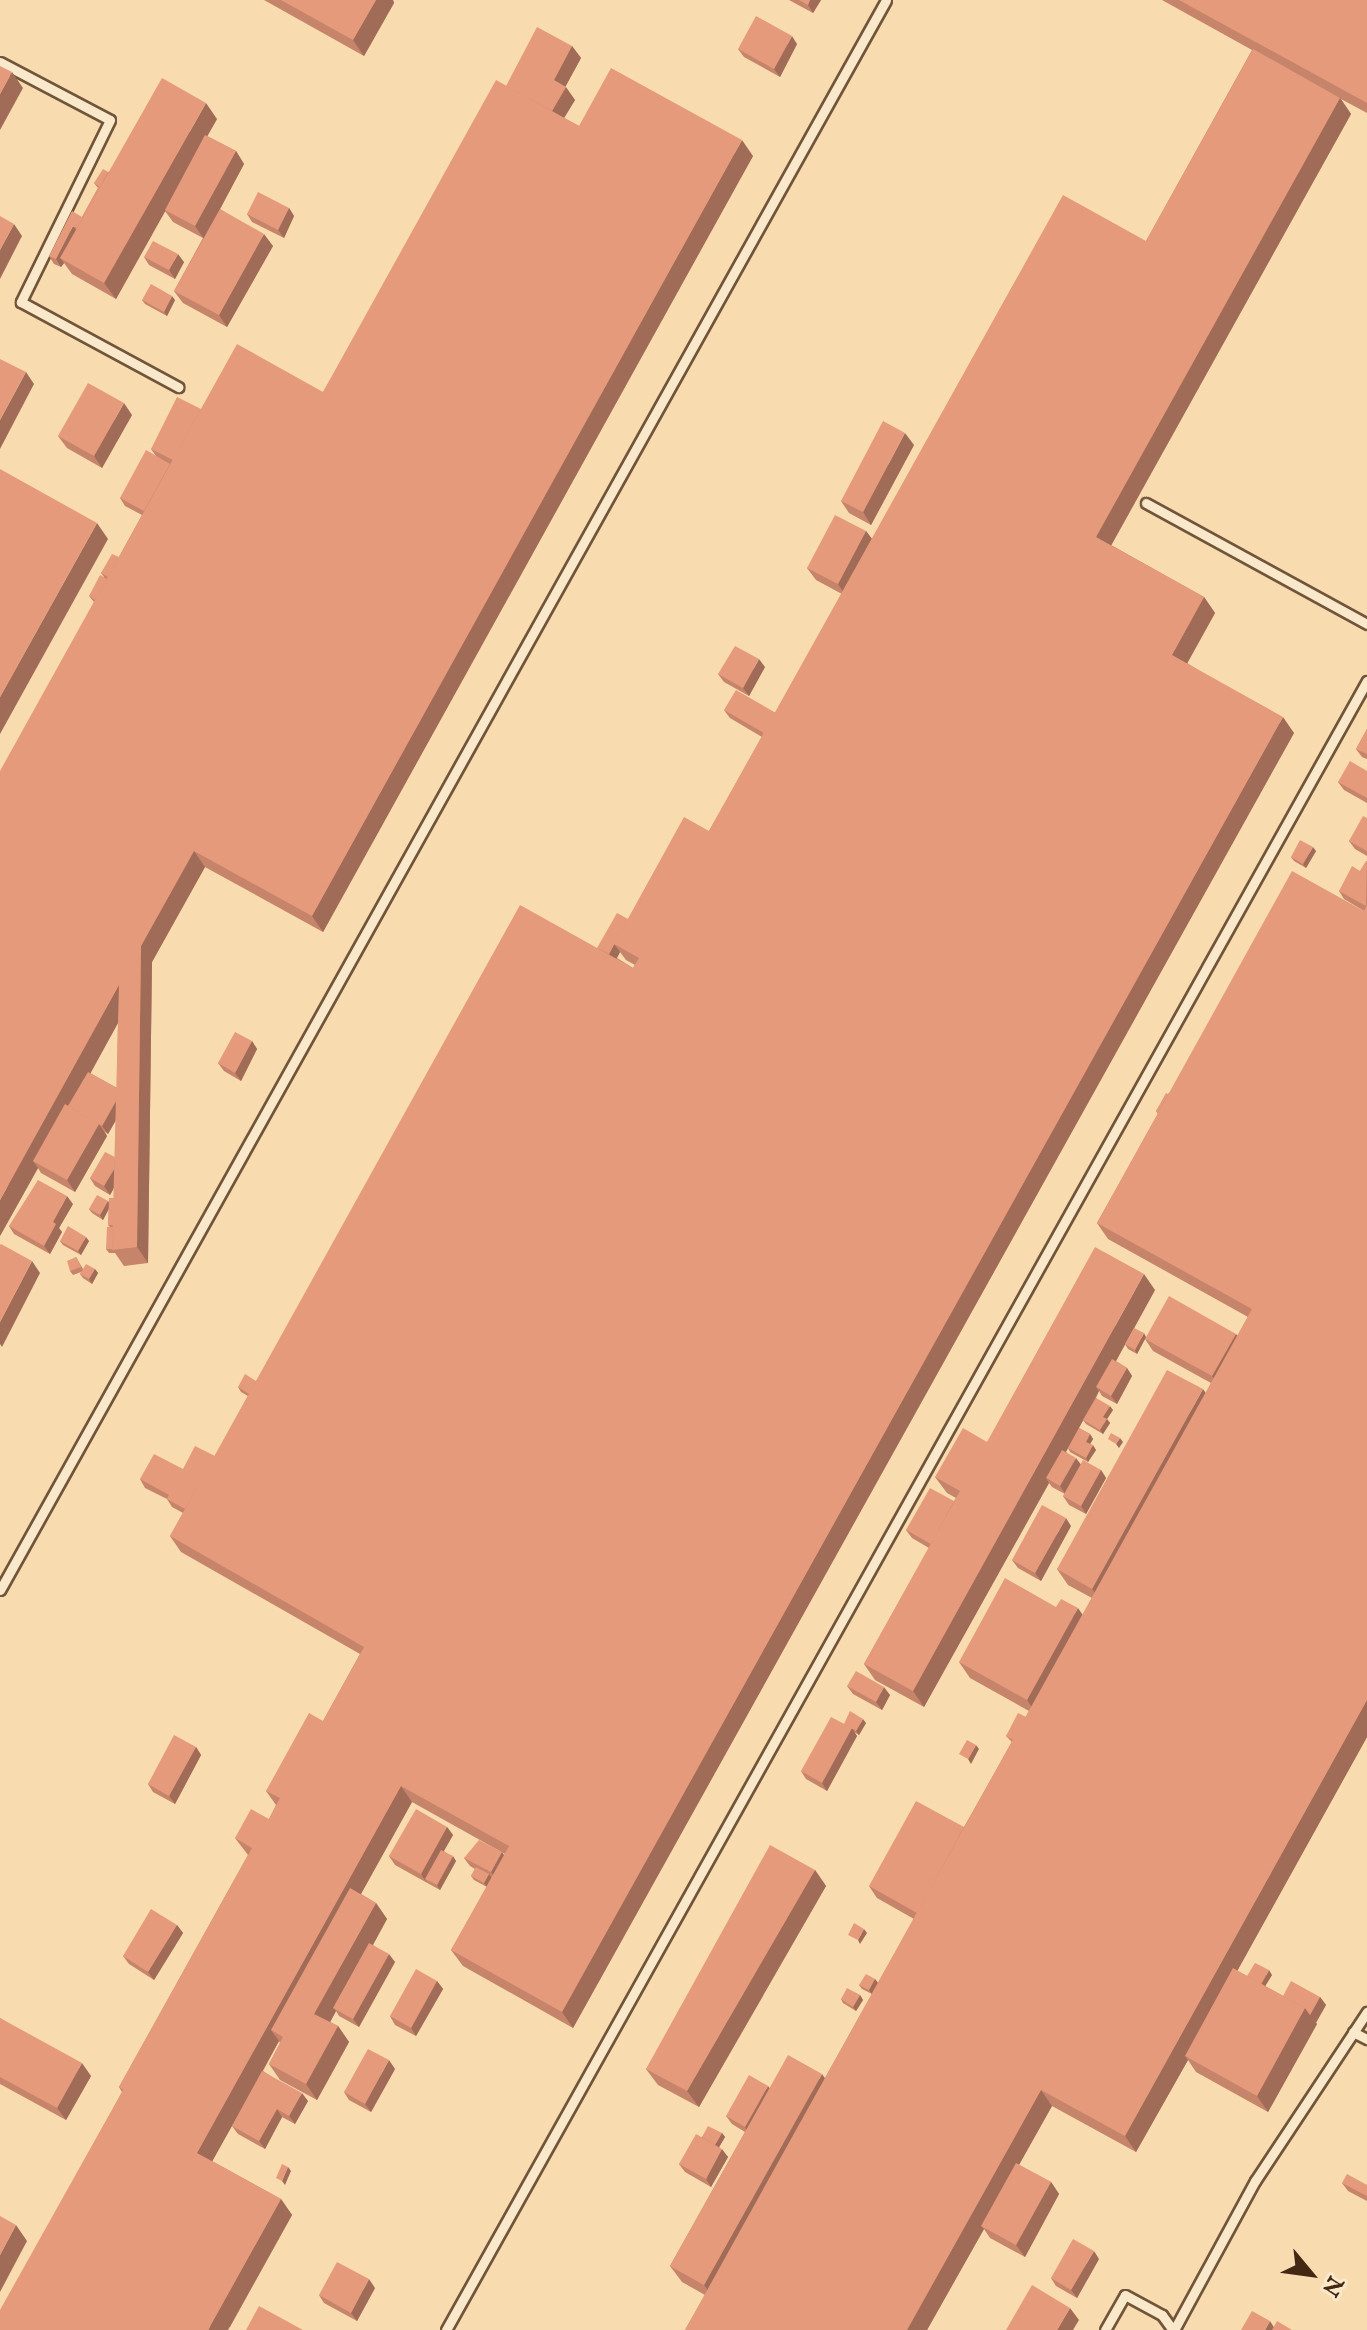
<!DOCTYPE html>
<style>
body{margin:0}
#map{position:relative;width:1367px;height:2330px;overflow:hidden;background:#f8dbaf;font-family:"IM FELL English",serif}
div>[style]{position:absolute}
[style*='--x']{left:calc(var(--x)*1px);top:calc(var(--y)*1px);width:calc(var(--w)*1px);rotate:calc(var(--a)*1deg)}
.roads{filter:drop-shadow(2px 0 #71553a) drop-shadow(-2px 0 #71553a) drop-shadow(0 2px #71553a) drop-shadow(0 -2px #71553a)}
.lane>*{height:9px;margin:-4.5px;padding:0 4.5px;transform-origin:4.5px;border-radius:4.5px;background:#fae8cb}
.wall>*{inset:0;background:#c6846b}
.shaded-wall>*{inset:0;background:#a16c57}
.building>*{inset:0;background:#e69a7c}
span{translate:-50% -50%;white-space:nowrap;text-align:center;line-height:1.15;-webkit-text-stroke:6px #fae8cb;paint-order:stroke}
.north{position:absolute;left:1271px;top:2234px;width:80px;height:80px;-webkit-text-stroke:6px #fae8cb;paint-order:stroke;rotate:119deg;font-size:22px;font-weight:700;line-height:32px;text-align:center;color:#442813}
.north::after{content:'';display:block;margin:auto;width:28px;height:36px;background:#442813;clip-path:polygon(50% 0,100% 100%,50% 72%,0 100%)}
</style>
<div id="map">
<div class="roads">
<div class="lane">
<div style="--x:0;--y:62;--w:124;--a:27.8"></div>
<div style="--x:110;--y:120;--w:203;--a:116.1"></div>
<div style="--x:21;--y:302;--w:179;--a:28.4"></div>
<div style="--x:1146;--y:503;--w:252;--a:28.7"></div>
<div style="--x:0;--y:1590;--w:1820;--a:-60.87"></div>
<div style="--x:1353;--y:2032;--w:16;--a:27"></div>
<div style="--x:446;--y:2330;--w:1889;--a:-60.82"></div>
<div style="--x:1105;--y:2330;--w:40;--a:-60.3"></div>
<div style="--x:1125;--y:2295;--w:42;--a:28.4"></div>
<div style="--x:1162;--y:2315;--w:19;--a:54"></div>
<div style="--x:1174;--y:2330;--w:170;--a:-61.5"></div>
<div style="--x:1255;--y:2181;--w:203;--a:-56.5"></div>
</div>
</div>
<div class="wall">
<div style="clip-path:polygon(264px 0,393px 0,394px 3px,364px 56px)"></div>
<div style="clip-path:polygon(789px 0,821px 0,813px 13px)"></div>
<div style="clip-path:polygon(evenodd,1162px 0,1367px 0,1367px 113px,1341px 99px,1351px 114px,1111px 545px,1204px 597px,1215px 613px,1187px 663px,1294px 733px,573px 2028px,463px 1966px,451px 1950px,487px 1887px,474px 1880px,471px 1876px,475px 1869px,470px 1866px,464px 1858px,502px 1852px,504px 1856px,505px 1854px,412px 1802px,361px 1894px,376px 1903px,387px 1919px,373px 1945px,395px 1962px,359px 2027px,339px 2016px,336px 2011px,330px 2022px,338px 2026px,349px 2042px,317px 2100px,280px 2080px,269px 2064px,280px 2043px,279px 2041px,263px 2071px,308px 2101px,295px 2124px,282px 2117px,265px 2149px,238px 2134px,232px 2126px,212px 2161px,281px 2199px,292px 2215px,230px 2327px,0 2330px,122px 2092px,119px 2087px,248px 1855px,235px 1838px,269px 1819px,276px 1805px,266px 1791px,323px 1721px,360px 1654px,181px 1552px,170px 1536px,183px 1513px,172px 1507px,167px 1499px,145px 1488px,140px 1479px,183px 1469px,215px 1456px,248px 1396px,241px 1392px,238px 1387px,256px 1381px,597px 948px,628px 919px,709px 831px,762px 737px,730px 718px,724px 710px,775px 713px,842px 594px,816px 580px,807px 568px,866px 531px,872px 539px,1146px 241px,1252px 50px,1162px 0,620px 952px,626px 960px,635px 965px,633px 968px,617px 958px,620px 952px)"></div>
<div style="clip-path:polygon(797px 44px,780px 77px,744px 57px,738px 49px)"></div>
<div style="clip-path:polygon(evenodd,572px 46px,581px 58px,565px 87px,575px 100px,564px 118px,579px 126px,753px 156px,323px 932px,205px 867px,152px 962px,148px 1263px,124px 1266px,115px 1253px,109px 1253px,106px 1249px,110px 1227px,108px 1225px,109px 1208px,103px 1220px,92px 1213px,89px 1209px,108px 1201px,109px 1203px,114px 1198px,114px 1188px,110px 1195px,95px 1186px,90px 1178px,115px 1157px,116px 1120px,108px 1134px,105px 1132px,107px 1136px,75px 1192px,41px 1173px,38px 1168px,0 1236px,94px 602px,89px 596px,104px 577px,101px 573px,119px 557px,142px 515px,125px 506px,120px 498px,156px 456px,151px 449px,201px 409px,323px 392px,507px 86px,572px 46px,118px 1023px,117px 1088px,90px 1073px,118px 1023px)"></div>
<div style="clip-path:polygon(217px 119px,207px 136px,236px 151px,244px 164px,220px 209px,273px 246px,227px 327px,183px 303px,174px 291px,203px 238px,173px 222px,165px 211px,116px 299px,72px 274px,64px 263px,61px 267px,54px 264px,49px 256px,82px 217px,98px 188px,94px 183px,108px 172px)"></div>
<div style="clip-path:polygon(289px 208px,294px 216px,284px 238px,252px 222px,247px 214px)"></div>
<div style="clip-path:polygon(144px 257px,184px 262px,175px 279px,149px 265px)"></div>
<div style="clip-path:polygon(142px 300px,175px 300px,167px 316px,145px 304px)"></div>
<div style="clip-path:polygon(132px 415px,102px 468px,67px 448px,58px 436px)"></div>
<div style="clip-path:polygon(914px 445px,871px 525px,849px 513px,841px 501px)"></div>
<div style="clip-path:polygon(765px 667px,749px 696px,724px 682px,718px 674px)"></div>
<div style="clip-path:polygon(1367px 729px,1367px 759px,1362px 757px,1356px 749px)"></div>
<div style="clip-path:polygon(1367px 771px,1367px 803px,1344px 790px,1338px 782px)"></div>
<div style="clip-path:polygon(1367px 818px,1367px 856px,1355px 849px,1349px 841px)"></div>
<div style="clip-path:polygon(1316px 851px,1306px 868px,1294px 861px,1291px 857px)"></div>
<div style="clip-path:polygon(1367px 861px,1367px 1737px,1237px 1971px,1247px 1976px,1272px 1975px,1265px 1986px,1283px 1996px,1320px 1997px,1326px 2005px,1315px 2023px,1317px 2024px,1268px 2112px,1196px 2072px,1188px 2060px,1136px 2152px,1052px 2106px,1019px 2165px,1051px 2182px,1059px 2194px,1025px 2257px,990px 2238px,984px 2229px,927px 2330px,685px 2330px,705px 2295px,682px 2282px,670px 2266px,745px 2132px,732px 2124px,726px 2116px,769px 2088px,825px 2078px,872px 1994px,862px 1989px,859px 1985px,875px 1979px,878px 1983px,914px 1919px,877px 1898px,869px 1886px,964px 1827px,1012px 1742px,1006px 1736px,1026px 1717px,1029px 1711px,970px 1678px,959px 1662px,1056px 1607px,1083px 1615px,1092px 1598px,1068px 1585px,1057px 1569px,1206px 1393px,1211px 1383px,1153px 1351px,1145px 1339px,1137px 1354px,1128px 1349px,1125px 1344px,1146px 1337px,1238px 1335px,1248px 1317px,1108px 1239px,1097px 1223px,1158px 1114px,1156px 1111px,1168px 1094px,1364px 911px,1344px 899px,1339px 891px,1360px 871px)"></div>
<div style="clip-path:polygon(252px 1041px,257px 1049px,241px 1081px,224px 1071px,218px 1063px)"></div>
<div style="clip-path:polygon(73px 1204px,59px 1228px,62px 1232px,50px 1254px,14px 1234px,9px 1226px)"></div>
<div style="clip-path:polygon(60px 1241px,89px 1241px,81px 1255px,63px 1245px)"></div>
<div style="clip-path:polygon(76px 1257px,83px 1269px,95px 1269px,98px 1273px,92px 1284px,83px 1278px,80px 1274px,81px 1272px,73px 1275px,70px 1271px)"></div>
<div style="clip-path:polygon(1155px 1290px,1116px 1361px,1127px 1368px,1132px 1376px,1117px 1404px,1102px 1396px,1099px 1391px,1096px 1398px,1113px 1410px,1107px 1419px,1110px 1423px,1103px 1434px,1086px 1424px,1083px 1420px,1079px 1428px,1090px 1434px,1093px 1439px,1090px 1444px,1096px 1450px,1088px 1462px,1070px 1452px,1068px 1448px,1066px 1452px,1081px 1465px,1101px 1470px,1106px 1478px,1086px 1514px,1069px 1505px,1063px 1496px,1065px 1494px,1052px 1487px,1049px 1483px,924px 1707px,875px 1680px,864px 1664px,929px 1548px,912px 1538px,906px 1530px,954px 1501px,956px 1498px,947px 1493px,935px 1477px,987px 1442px)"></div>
<div style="clip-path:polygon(1071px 1526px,1041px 1581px,1018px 1568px,1012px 1560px)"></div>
<div style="clip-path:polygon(847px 1686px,890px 1695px,882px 1710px,853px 1694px)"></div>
<div style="clip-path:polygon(866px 1723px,859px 1735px,854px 1732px,857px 1736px,827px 1791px,806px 1779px,801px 1771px,844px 1724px)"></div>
<div style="clip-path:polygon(196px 1747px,201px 1755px,175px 1804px,153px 1792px,148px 1784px)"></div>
<div style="clip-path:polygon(447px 1827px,453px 1835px,444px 1851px,456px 1861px,440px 1890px,395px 1865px,389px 1856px)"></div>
<div style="clip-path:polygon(815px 1870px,826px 1886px,699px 2107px,658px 2085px,646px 2069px)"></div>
<div style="clip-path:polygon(177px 1925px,183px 1933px,154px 1980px,129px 1964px,123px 1956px)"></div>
<div style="clip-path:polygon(437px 1981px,443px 1989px,416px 2036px,395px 2025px,390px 2016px)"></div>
<div style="clip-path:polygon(860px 1995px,863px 2000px,856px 2011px,843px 2003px,841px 1999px)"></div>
<div style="clip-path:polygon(0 2018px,91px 2076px,66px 2120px,0 2084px)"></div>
<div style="clip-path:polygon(395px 2069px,371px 2112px,349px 2100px,344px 2092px)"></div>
<div style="clip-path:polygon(722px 2133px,725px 2137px,719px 2147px,728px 2157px,711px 2187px,685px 2172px,679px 2164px,702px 2137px)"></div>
<div style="clip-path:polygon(1342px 2183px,1367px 2185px,1367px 2201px,1348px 2191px)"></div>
<div style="clip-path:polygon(1099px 2259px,1077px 2298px,1056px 2286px,1051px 2278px)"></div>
<div style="clip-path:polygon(375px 2288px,357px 2321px,324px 2303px,319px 2295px)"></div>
</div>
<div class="shaded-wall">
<div style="clip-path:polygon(376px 0,393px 0,394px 3px,364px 56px,353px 40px)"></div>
<div style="clip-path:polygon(810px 0,821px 0,813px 13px,808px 5px)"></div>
<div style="clip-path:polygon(792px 36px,797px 44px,780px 77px,774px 69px)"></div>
<div style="clip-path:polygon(572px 46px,581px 58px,562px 93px,554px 80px)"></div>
<div style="clip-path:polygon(12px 72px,23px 88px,0 130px,0 94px)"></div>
<div style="clip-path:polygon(566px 87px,575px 100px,561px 123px,552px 111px)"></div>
<div style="clip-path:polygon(1340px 98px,1351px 114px,1107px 553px,1096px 537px)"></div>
<div style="clip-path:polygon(206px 103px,217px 119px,116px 299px,104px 283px)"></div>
<div style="clip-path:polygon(742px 140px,753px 156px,323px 932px,312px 916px)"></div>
<div style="clip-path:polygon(236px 151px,244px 164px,204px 239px,195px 226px)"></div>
<div style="clip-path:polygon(289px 208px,294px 216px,284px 238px,278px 230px)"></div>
<div style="clip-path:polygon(14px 224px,22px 236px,0 279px,0 250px)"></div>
<div style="clip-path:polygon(73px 226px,79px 234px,60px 258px,64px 263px,61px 267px,56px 259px)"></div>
<div style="clip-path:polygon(264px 234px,273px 246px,227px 327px,219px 315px)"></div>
<div style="clip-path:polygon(178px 254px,184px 262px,175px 279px,169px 270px)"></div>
<div style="clip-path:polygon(172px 296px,175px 300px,167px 316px,164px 312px)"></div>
<div style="clip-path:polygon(26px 372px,34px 384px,0 449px,0 420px)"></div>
<div style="clip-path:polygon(124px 403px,132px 415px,102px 468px,94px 456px)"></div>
<div style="clip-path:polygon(905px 433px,914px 445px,871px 525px,863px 512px)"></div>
<div style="clip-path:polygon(97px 523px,108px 539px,0 734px,0 697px)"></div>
<div style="clip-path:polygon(866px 531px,875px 543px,846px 596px,838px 584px)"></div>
<div style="clip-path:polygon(1204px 597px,1215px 613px,1183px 671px,1172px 655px)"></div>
<div style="clip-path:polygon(759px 659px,765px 667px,749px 696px,743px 688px)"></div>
<div style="clip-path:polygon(1283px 717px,1294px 733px,573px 2028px,562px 2012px)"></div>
<div style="clip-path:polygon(1313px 847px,1316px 851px,1306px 868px,1303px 864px)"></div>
<div style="clip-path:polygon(194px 851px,205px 867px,152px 962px,148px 1263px,137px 1247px,141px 946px)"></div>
<div style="clip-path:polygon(614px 944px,620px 952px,614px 963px,609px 955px)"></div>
<div style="clip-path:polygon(119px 985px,130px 1001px,71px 1109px,33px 1161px,38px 1168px,0 1236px,0 1200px)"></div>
<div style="clip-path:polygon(252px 1041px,257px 1049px,241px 1081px,235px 1073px)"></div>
<div style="clip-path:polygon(122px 1091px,128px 1099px,108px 1134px,102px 1126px)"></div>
<div style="clip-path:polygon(99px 1124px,107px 1136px,75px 1192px,67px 1180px)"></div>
<div style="clip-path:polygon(120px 1160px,125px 1168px,110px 1195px,104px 1186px)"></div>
<div style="clip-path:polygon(67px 1196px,73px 1204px,59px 1228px,62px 1232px,50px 1254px,44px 1246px,53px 1222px)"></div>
<div style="clip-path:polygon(108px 1201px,111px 1205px,103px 1220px,100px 1215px)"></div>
<div style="clip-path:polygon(86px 1237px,89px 1241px,81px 1255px,78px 1251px)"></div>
<div style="clip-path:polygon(32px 1261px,40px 1273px,2px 1347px,0 1344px,0 1322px)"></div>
<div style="clip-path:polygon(95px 1269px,98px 1273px,92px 1284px,89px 1279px)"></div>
<div style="clip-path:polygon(1144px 1274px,1155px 1290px,1100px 1390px,1096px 1387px,1099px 1391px,1050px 1481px,1046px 1478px,1049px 1483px,924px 1707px,913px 1691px)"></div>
<div style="clip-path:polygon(1144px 1333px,1146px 1337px,1137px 1354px,1135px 1350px)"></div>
<div style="clip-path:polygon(1236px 1334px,1245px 1346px,1221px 1388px,1212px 1376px)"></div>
<div style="clip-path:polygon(1127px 1368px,1132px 1376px,1117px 1404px,1111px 1396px)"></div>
<div style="clip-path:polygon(1203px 1389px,1214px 1405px,1104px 1605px,1092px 1589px)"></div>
<div style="clip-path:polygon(1110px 1406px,1113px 1410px,1107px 1419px,1110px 1423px,1103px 1434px,1100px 1430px,1103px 1417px)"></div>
<div style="clip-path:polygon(1090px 1434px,1093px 1439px,1089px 1446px,1086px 1442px)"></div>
<div style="clip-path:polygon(1120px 1438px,1123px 1442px,1119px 1448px,1116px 1444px)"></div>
<div style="clip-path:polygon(1093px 1445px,1096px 1450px,1088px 1462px,1086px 1458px)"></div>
<div style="clip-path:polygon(1076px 1458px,1082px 1466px,1066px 1495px,1060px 1486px)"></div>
<div style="clip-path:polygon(1101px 1470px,1106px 1478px,1086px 1514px,1081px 1506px)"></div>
<div style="clip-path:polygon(1066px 1518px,1071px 1526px,1041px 1581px,1035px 1573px)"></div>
<div style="clip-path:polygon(1078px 1608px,1089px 1624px,1038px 1716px,1027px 1700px)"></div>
<div style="clip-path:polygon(884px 1687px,890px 1695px,882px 1710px,876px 1702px)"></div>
<div style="clip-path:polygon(1367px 1700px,1367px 1737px,1189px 2058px,1185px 2056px,1188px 2060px,1136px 2152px,1125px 2136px)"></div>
<div style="clip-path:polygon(863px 1719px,866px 1723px,859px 1735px,856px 1731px)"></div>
<div style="clip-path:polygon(852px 1728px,857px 1736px,827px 1791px,822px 1783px)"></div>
<div style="clip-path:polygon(976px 1745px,979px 1749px,971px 1764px,968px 1759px)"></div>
<div style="clip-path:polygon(196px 1747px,201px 1755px,175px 1804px,169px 1796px)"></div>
<div style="clip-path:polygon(401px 1786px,412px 1802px,282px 2036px,271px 2030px,279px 2041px,208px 2169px,197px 2153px)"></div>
<div style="clip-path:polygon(447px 1827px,453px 1835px,427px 1880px,425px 1879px,426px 1882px,421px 1874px)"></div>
<div style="clip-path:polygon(502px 1852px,508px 1861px,497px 1881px,491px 1872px)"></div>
<div style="clip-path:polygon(453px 1856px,456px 1861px,440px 1890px,437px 1885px)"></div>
<div style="clip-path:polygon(815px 1870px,826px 1886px,699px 2107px,687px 2091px)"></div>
<div style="clip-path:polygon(489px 1874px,492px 1878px,487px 1887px,484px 1883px)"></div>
<div style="clip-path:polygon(376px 1903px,387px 1919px,337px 2010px,333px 2008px,336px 2011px,326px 2030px,314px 2014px)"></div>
<div style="clip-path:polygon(177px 1925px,183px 1933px,154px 1980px,148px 1972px)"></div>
<div style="clip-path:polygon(864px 1929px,867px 1933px,860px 1944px,858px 1940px)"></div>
<div style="clip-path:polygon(389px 1954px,395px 1962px,359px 2027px,353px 2019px)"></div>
<div style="clip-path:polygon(1269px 1970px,1272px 1975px,1261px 1993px,1259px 1989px)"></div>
<div style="clip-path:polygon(875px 1979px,878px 1983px,872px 1994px,869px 1990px)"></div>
<div style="clip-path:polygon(437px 1981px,443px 1989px,416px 2036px,411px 2028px)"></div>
<div style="clip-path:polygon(860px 1995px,863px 2000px,856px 2011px,853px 2007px)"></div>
<div style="clip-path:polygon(1320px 1997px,1326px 2005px,1316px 2023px,1310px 2015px)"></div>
<div style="clip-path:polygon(1305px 2008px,1317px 2024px,1268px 2112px,1257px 2096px)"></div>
<div style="clip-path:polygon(338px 2026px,349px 2042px,317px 2100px,306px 2084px)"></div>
<div style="clip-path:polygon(389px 2060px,395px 2069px,371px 2112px,365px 2104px)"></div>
<div style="clip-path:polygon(82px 2063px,91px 2076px,66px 2120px,57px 2108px)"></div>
<div style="clip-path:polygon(822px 2074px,833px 2090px,716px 2301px,704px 2285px)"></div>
<div style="clip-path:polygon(768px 2086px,774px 2094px,750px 2135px,745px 2127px)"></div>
<div style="clip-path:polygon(1041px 2090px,1052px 2106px,984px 2227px,981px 2226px,984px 2229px,927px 2330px,907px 2330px)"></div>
<div style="clip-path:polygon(302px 2093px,308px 2101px,295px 2124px,289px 2116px)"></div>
<div style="clip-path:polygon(277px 2109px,282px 2117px,265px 2149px,259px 2141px)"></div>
<div style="clip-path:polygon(722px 2133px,725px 2137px,718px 2149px,715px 2145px)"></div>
<div style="clip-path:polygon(722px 2149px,728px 2157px,711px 2187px,706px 2179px)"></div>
<div style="clip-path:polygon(288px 2167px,291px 2171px,285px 2185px,282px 2181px)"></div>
<div style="clip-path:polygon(1051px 2182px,1059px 2194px,1025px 2257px,1016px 2245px)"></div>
<div style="clip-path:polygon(281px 2199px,292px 2215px,228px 2330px,208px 2330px)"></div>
<div style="clip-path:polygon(16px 2225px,27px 2241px,0 2292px,0 2255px)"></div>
<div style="clip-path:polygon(1094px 2251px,1099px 2259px,1077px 2298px,1071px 2290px)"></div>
<div style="clip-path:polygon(369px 2279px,375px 2288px,357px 2321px,351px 2313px)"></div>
<div style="clip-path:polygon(1070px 2308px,1079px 2320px,1073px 2330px,1057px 2330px)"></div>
<div style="clip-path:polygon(1270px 2321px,1275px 2329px,1275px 2330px,1265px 2330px)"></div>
</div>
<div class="building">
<div style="clip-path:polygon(281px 0,376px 0,353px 40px)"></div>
<div style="clip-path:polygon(799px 0,810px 0,808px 5px)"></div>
<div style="clip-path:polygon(1179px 0,1367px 0,1367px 103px)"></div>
<div style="clip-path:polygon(756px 16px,792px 36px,774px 69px,738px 49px)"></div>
<div style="clip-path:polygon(537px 27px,572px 46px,554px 80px,566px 87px,552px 111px,506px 86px)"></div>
<div style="clip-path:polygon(1253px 49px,1340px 98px,1096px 537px,1204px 597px,1172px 655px,1283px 717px,562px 2012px,451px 1950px,509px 1846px,401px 1786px,197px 2153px,281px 2199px,208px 2330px,0 2330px,0 2310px,123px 2090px,119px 2087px,252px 1848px,235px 1838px,251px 1809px,269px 1819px,280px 1798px,266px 1791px,309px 1713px,323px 1721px,364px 1647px,170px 1536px,520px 905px,633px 968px,639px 958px,614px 944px,684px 817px,709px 831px,1063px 195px,1146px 241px)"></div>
<div style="clip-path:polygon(0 66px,12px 72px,0 94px)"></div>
<div style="clip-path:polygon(611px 68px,742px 140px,312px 916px,194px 851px,141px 946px,137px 1247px,112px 1250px,119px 985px,0 1200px,0 771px,237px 344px,323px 392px,496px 80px,579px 126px)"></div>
<div style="clip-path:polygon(162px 78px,206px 103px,104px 283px,60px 258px)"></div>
<div style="clip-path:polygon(205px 135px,236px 151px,195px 226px,165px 210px)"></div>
<div style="clip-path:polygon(103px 169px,108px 172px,100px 187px,94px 183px)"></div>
<div style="clip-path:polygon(99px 186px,100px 187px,77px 228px,73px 226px,56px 259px,49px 256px,72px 211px,82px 217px)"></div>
<div style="clip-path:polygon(258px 192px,289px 208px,278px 230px,247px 214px)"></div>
<div style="clip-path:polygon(220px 209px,264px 234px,219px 315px,174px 291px)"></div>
<div style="clip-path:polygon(0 216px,14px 224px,0 250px)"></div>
<div style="clip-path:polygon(153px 241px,178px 254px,169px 270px,144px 257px)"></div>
<div style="clip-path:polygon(151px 284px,172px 296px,164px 312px,142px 300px)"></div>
<div style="clip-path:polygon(0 359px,26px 372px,0 420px)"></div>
<div style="clip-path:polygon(88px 383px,124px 403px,94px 456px,58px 436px)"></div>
<div style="clip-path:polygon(177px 397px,201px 409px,173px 460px,151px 449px)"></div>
<div style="clip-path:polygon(883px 421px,905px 433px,863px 512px,841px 501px)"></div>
<div style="clip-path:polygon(146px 450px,170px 464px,144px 511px,120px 498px)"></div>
<div style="clip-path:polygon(0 469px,97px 523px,0 697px)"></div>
<div style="clip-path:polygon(835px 515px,866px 531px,838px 584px,807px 568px)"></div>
<div style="clip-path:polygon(112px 554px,119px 557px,108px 577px,101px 573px)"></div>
<div style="clip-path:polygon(100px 575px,107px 579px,95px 600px,89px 596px)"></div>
<div style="clip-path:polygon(735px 646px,759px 659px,743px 688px,718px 674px)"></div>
<div style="clip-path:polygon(736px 690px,776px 713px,764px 733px,724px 710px)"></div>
<div style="clip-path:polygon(1367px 729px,1367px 754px,1356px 749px)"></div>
<div style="clip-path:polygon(1350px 761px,1367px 771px,1367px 798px,1338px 782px)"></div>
<div style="clip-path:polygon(1363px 816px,1367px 818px,1367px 851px,1349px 841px)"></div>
<div style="clip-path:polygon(1300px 840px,1313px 847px,1303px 864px,1291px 857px)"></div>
<div style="clip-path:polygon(1366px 861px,1367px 861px,1366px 906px,1339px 891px,1352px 866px,1360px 871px)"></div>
<div style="clip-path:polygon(1292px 871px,1364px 911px,1367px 905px,1367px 1700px,1125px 2136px,1041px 2090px,907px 2330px,685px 2330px,1252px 1309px,1097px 1223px)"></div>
<div style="clip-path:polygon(617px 913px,628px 919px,609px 954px,597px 948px)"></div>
<div style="clip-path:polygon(235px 1032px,252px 1041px,235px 1073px,218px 1063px)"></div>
<div style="clip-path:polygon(88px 1072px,117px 1088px,116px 1101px,102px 1126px,68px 1106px)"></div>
<div style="clip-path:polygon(1166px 1093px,1168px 1094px,1158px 1113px,1156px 1111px)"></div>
<div style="clip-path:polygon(65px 1104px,99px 1124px,67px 1180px,33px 1161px)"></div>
<div style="clip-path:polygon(105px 1152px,115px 1157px,114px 1169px,104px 1186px,90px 1178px)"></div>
<div style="clip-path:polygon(38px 1180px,67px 1196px,53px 1222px,56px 1224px,44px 1246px,9px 1226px)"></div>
<div style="clip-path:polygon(97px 1195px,108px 1201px,100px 1215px,89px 1209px)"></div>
<div style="clip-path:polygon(109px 1198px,114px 1198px,113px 1225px,108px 1225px)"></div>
<div style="clip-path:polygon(68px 1226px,86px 1237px,78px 1251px,60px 1241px)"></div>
<div style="clip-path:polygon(107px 1227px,113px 1227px,112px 1249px,106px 1249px)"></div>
<div style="clip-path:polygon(1px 1244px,32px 1261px,0 1322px,0 1245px)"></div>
<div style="clip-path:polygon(1095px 1247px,1144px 1274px,913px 1691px,864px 1664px,960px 1491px,935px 1477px,963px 1428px,987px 1442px)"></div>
<div style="clip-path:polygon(76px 1257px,81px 1267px,70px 1271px,67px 1261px)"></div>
<div style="clip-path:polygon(86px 1264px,95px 1269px,89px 1279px,80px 1274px)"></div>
<div style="clip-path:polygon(1169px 1296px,1236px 1334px,1212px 1376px,1145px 1339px)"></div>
<div style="clip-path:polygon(1134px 1328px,1144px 1333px,1135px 1350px,1125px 1344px)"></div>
<div style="clip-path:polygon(1112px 1359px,1127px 1368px,1111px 1396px,1096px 1387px)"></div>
<div style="clip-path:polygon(1167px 1370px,1203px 1389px,1092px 1589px,1057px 1569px)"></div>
<div style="clip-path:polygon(245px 1374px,256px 1381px,249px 1394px,238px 1387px)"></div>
<div style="clip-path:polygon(1096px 1398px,1110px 1406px,1103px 1417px,1107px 1419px,1100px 1430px,1083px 1420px)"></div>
<div style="clip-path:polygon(1079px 1428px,1090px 1434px,1086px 1442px,1093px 1445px,1086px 1458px,1068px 1448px)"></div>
<div style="clip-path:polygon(1111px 1433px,1120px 1438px,1116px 1444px,1108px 1439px)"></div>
<div style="clip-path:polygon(195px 1446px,215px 1456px,185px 1509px,167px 1499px,169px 1495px,140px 1479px,154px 1454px,183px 1469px)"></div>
<div style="clip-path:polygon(1062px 1450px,1076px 1458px,1060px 1486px,1046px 1478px)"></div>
<div style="clip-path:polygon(1083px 1460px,1101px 1470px,1081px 1506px,1063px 1496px)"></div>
<div style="clip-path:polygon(930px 1488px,954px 1501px,931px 1544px,906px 1530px)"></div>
<div style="clip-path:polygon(1042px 1505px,1066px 1518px,1035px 1573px,1012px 1560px)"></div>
<div style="clip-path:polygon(1005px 1578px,1056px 1607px,1061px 1599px,1078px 1608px,1027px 1700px,959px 1662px)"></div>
<div style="clip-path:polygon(856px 1671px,884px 1687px,876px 1702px,847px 1686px)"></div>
<div style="clip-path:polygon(850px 1711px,863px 1719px,856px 1731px,844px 1724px)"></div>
<div style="clip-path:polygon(1018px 1713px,1026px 1717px,1013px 1740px,1006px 1736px)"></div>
<div style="clip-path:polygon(831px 1717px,852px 1728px,822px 1783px,801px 1771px)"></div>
<div style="clip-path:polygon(174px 1735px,196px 1747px,169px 1796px,148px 1784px)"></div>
<div style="clip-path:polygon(967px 1740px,976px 1745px,968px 1759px,959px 1754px)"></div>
<div style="clip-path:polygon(916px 1801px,964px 1827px,917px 1913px,869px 1886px)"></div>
<div style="clip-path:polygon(416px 1809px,447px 1827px,421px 1874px,389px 1856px)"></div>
<div style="clip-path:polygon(479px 1840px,502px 1852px,491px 1872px,464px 1858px)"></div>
<div style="clip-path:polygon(770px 1845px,815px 1870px,687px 2091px,646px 2069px)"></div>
<div style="clip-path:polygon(441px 1850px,453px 1856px,437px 1885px,425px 1879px)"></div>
<div style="clip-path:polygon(476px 1867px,489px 1874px,484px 1883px,471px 1876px)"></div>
<div style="clip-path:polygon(350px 1888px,376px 1903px,314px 2014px,338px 2026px,306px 2084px,269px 2064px,283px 2037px,271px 2030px)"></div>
<div style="clip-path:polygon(151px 1909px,177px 1925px,148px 1972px,123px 1956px)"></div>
<div style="clip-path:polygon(854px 1923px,864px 1929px,858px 1940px,848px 1935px)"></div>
<div style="clip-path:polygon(369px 1943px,389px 1954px,353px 2019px,333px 2008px)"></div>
<div style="clip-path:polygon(1255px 1963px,1269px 1970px,1261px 1984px,1247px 1976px)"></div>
<div style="clip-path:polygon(1233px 1968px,1305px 2008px,1257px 2096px,1185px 2056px)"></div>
<div style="clip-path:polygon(416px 1969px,437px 1981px,411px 2028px,390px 2016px)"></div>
<div style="clip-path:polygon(866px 1974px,875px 1979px,869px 1990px,859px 1985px)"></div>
<div style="clip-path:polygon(1291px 1981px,1320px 1997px,1310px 2015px,1305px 2008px,1283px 1996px)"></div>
<div style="clip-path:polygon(847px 1988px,860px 1995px,853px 2007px,841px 1999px)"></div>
<div style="clip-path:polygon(0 2018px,82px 2063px,57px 2108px,0 2077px)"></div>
<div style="clip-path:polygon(368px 2049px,389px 2060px,365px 2104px,344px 2092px)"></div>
<div style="clip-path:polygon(788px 2055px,822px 2074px,704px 2285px,670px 2266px)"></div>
<div style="clip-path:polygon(262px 2071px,302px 2093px,289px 2116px,277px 2109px,259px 2141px,232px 2126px)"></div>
<div style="clip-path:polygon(749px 2075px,768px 2086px,745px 2127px,726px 2116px)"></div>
<div style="clip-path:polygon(708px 2126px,722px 2133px,715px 2145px,702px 2137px)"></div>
<div style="clip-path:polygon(696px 2134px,722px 2149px,706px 2179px,679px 2164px)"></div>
<div style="clip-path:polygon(1016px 2163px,1051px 2182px,1016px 2245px,981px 2226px)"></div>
<div style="clip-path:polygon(282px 2164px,288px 2167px,282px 2181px,276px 2178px)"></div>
<div style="clip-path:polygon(1347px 2174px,1367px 2185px,1367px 2196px,1342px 2183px)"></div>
<div style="clip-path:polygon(0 2216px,16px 2225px,0 2255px)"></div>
<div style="clip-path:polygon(1073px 2239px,1094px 2251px,1071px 2290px,1051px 2278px)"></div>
<div style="clip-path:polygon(337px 2262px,369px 2279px,351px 2313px,319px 2295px)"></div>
<div style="clip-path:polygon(1032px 2285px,1070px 2308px,1057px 2330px,1006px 2330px)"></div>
<div style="clip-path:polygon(259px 2306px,303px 2330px,246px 2330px)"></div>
<div style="clip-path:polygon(1252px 2311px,1270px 2321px,1265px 2330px,1241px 2330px)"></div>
<div style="clip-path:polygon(1277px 2321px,1292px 2330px,1272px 2330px)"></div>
</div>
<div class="north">N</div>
</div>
